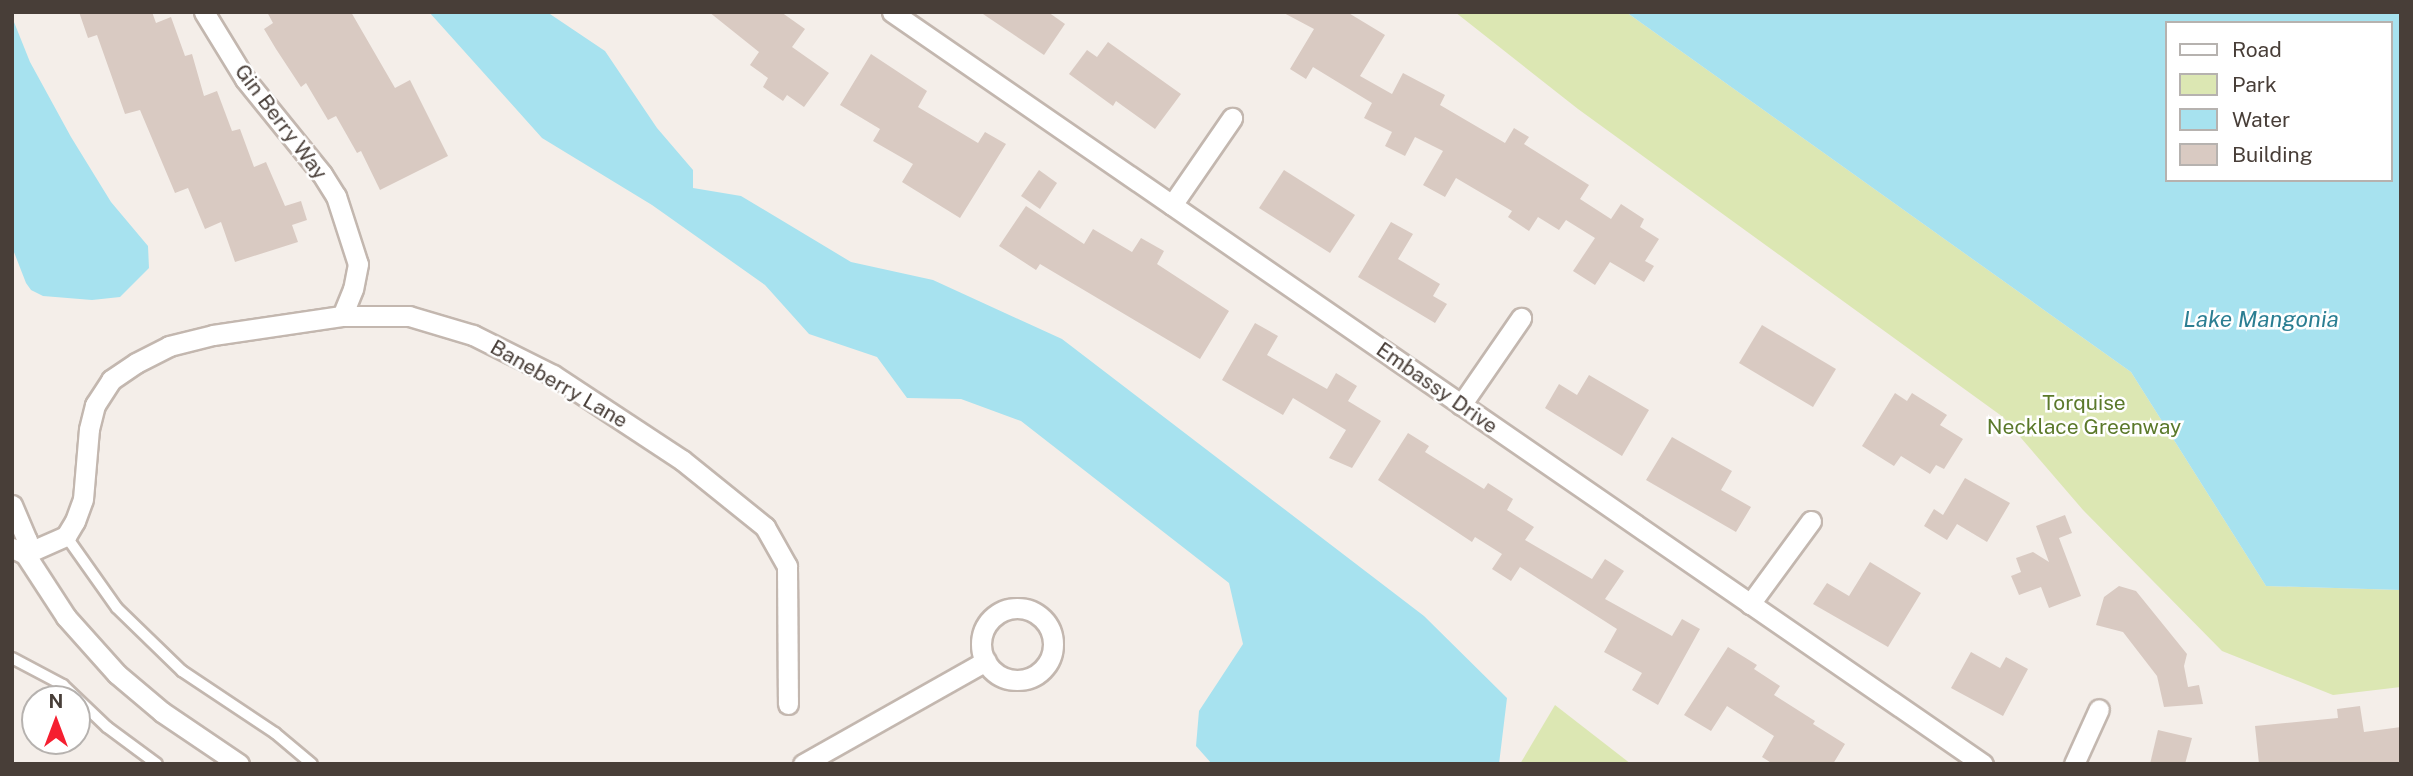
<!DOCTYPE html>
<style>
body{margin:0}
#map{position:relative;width:2413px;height:776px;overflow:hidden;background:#f4eee9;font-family:"Public Sans",sans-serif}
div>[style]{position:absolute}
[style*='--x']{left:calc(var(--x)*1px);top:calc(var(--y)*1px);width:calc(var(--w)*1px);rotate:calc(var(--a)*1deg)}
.green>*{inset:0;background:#dce7b3}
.water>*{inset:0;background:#a7e2ef}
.building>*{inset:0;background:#d9cac2}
.roads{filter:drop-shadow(2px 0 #c3b7af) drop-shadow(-2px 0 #c3b7af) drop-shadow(0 2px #c3b7af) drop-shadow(0 -2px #c3b7af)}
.lane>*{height:10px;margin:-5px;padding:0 5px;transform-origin:5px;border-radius:5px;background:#fff}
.street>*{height:19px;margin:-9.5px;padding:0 9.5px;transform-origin:9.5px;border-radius:9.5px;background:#fff}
.street>.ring{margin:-9.5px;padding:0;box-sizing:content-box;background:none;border:19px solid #fff;border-radius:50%}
span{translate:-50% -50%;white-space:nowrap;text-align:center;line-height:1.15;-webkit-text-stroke:5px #fff;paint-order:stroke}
.street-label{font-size:21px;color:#483e38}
.park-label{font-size:21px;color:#5b792b}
.water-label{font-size:23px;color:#2b7e92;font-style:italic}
.frame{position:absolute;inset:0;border:14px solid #483e38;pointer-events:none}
.legend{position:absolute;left:2165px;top:21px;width:228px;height:161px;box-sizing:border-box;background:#fff;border:2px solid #b6b2af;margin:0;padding:9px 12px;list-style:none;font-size:21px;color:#483e38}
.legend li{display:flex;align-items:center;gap:14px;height:35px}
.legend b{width:35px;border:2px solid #b6b2af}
.north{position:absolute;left:21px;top:685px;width:70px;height:70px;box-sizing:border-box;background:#fff;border:2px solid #b6b2af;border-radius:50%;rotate:0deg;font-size:19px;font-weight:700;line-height:28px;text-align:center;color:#483e38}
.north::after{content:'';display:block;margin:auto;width:24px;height:32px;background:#f51f30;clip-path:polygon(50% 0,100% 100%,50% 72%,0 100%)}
</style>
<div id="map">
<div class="green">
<div style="clip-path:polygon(1455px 12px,1626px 12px,2131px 372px,2266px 586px,2401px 590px,2401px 687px,2333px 695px,2222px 651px,2083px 510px,2003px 417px,1578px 109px)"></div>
<div style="clip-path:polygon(1555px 705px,1631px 764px,1520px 764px)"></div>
</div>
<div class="water">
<div style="clip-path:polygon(429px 12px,547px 12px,605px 51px,657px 128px,693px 170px,693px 188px,741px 196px,851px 262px,933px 280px,1062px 339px,1424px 616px,1507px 698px,1499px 764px,1212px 764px,1196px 746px,1199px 711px,1243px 644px,1229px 583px,1021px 421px,961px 399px,907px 398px,877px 357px,809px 334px,765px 285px,652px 205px,542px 138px)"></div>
<div style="clip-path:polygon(evenodd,1626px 12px,2401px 12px,2401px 590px,2266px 586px,2131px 372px,1626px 12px,2166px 23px,2390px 23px,2390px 180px,2166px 180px,2166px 23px)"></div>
<div style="clip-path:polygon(12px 17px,30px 62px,71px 137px,111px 202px,148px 246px,149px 268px,120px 297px,92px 300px,43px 296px,31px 290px,26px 283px,12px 247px)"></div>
</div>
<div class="building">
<div style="clip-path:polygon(79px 12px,152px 12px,156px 23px,171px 17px,185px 56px,192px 54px,204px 96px,217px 91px,232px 131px,240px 129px,254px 167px,266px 162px,285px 206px,301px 201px,307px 220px,292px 225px,298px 242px,235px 262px,221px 222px,205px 229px,188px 188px,175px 193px,140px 110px,125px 114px,97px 35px,88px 38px)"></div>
<div style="clip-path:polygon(267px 12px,351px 12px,395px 88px,410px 80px,448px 156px,380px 190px,361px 151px,357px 153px,336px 116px,328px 120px,306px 83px,301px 87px,276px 49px,264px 29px,273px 23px)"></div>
<div style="clip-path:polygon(709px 12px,781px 12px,805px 29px,792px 47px,829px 73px,804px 107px,787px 95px,783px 101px,763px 87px,768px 78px,750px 65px,759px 52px)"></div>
<div style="clip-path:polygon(980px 12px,1048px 12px,1065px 24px,1044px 55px)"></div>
<div style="clip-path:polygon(1282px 12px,1347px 12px,1385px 35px,1360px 76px,1392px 94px,1403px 73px,1445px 95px,1440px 105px,1505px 143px,1514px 128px,1529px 137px,1524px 144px,1589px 185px,1580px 199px,1611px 219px,1621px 204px,1644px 219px,1640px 227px,1659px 239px,1645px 261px,1654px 266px,1644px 282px,1610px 262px,1595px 285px,1573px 271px,1595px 238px,1566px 220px,1559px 230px,1538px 217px,1529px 231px,1508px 217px,1512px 211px,1456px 178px,1445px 197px,1423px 185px,1443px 151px,1415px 137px,1405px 156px,1385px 146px,1392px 132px,1364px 118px,1372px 103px,1313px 67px,1306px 79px,1290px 69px,1314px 29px)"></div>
<div style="clip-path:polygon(1108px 42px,1181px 94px,1155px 129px,1116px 101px,1113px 106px,1069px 74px,1087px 50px,1097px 57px)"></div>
<div style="clip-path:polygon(871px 54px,927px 91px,918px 107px,978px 143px,985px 132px,1006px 144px,960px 218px,902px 182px,913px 164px,873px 141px,880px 129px,840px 105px)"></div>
<div style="clip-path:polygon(1039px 170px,1057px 183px,1040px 209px,1021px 196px)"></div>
<div style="clip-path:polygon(1284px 170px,1355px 215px,1330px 253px,1259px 208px)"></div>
<div style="clip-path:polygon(1026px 206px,1084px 244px,1093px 229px,1132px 252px,1141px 238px,1164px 251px,1157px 264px,1229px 311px,1200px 359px,1040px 264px,1036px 270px,999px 246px)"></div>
<div style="clip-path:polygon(1391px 222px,1413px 234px,1398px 259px,1440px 284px,1433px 296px,1447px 304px,1435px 323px,1358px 277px)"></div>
<div style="clip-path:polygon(1255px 323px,1278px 336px,1267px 355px,1327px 389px,1336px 373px,1357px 386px,1348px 401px,1381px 421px,1352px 468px,1329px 458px,1346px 430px,1293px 398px,1283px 415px,1222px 380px)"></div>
<div style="clip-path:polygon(1762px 325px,1836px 369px,1813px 407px,1739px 363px)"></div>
<div style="clip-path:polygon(1589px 375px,1649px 410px,1622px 456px,1545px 408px,1559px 384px,1577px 395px)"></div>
<div style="clip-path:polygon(1895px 393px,1907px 401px,1912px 393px,1947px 415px,1940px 425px,1963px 439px,1944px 469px,1936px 465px,1930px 474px,1901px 456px,1894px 466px,1862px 446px)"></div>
<div style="clip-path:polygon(1408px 433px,1429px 446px,1425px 452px,1484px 489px,1488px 483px,1513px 499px,1507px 510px,1534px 527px,1525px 540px,1592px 579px,1605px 559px,1624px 571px,1605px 599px,1672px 636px,1682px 619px,1700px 629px,1658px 705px,1632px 690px,1642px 673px,1604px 652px,1617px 629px,1520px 567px,1511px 581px,1492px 569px,1502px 554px,1475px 537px,1472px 542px,1378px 480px)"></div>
<div style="clip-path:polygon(1672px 437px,1732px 471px,1721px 490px,1751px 507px,1736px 532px,1646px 480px)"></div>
<div style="clip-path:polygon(1965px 478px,2010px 503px,1987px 542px,1957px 524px,1947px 540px,1924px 526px,1934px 509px,1943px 515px)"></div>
<div style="clip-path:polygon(2065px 515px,2072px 533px,2059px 538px,2081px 596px,2049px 608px,2041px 587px,2019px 595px,2011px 576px,2021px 572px,2016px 558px,2033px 552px,2049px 562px,2036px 526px)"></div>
<div style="clip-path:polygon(1870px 562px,1921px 593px,1888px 647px,1813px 604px,1827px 583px,1849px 596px)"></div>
<div style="clip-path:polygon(2119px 586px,2136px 591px,2187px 654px,2184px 666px,2188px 687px,2199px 685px,2203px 704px,2164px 707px,2157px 676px,2123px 632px,2096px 625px,2104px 597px)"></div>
<div style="clip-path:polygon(1728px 647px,1757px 665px,1754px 669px,1780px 686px,1774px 695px,1815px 721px,1813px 724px,1845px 744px,1833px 764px,1773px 764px,1762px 757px,1774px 736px,1727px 706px,1711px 731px,1684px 715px)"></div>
<div style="clip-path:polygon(1971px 652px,2000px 668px,2006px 657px,2028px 669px,2003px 716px,1951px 688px)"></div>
<div style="clip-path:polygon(2360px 706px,2364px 732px,2401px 727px,2401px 764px,2259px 764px,2255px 726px,2338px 718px,2337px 709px)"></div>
<div style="clip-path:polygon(2158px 730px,2192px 738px,2185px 764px,2150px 764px)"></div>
</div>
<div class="roads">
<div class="lane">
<div style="--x:66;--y:536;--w:88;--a:54.7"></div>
<div style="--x:117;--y:608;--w:91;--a:44.1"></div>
<div style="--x:182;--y:671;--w:112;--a:33.7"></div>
<div style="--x:275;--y:733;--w:48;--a:40"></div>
<div style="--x:12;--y:658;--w:58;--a:27.9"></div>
<div style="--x:63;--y:685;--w:61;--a:43.7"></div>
<div style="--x:107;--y:727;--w:62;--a:36.5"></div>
</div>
<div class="street">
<div style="--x:204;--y:12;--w:79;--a:58.5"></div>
<div style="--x:245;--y:79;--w:122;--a:51"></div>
<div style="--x:322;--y:174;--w:26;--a:58"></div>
<div style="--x:336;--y:196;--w:71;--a:72.1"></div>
<div style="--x:358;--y:264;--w:25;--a:101"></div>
<div style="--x:353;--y:289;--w:29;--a:112"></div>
<div style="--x:892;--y:12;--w:1325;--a:34.58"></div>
<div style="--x:1172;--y:205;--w:106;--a:-55.4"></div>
<div style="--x:1461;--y:405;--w:106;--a:-55.4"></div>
<div style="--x:12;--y:505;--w:38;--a:67"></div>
<div style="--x:27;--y:540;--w:14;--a:98"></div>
<div style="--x:12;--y:548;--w:14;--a:25"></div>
<div style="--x:25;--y:554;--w:75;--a:56.9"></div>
<div style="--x:66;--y:617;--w:76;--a:48.2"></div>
<div style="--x:117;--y:674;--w:59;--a:40.2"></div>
<div style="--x:162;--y:712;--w:93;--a:34"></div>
<div style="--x:25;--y:554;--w:45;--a:-23.7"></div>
<div style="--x:66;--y:536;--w:17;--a:-59"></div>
<div style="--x:75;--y:521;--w:23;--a:-70"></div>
<div style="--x:83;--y:499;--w:70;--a:-85.1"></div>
<div style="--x:89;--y:429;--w:25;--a:-76"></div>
<div style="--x:95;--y:405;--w:30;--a:-57"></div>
<div style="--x:111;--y:380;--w:30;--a:-34"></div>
<div style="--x:136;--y:363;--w:37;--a:-27"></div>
<div style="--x:169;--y:346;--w:45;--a:-14"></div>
<div style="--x:213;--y:335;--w:130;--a:-8.4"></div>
<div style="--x:342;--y:316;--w:67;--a:0"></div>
<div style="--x:409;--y:316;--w:67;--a:16.5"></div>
<div style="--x:473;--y:335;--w:89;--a:26.6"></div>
<div style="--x:553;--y:375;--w:154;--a:33.4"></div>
<div style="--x:682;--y:460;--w:107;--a:38.9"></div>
<div style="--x:765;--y:527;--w:45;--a:60.6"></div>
<div style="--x:787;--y:566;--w:138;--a:89.6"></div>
<div style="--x:1750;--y:604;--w:103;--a:-53.7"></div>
<div class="ring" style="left:981px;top:608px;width:53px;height:53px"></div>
<div style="--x:803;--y:764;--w:210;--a:-29.4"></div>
<div style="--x:2074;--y:764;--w:60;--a:-65.6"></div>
</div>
</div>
<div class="street-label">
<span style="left:281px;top:122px;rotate:53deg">Gin Berry Way</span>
<span style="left:559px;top:384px;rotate:30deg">Baneberry Lane</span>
<span style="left:1437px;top:388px;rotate:35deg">Embassy Drive</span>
</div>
<div class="park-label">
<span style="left:2084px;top:415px">Torquise<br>Necklace Greenway</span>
</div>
<div class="water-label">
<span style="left:2261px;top:319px">Lake Mangonia</span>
</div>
<div class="frame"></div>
<ul class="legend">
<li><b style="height:9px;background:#fff"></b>Road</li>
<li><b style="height:19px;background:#dce7b3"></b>Park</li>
<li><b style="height:19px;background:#a7e2ef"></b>Water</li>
<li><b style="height:19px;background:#d9cac2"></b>Building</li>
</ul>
<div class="north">N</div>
</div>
